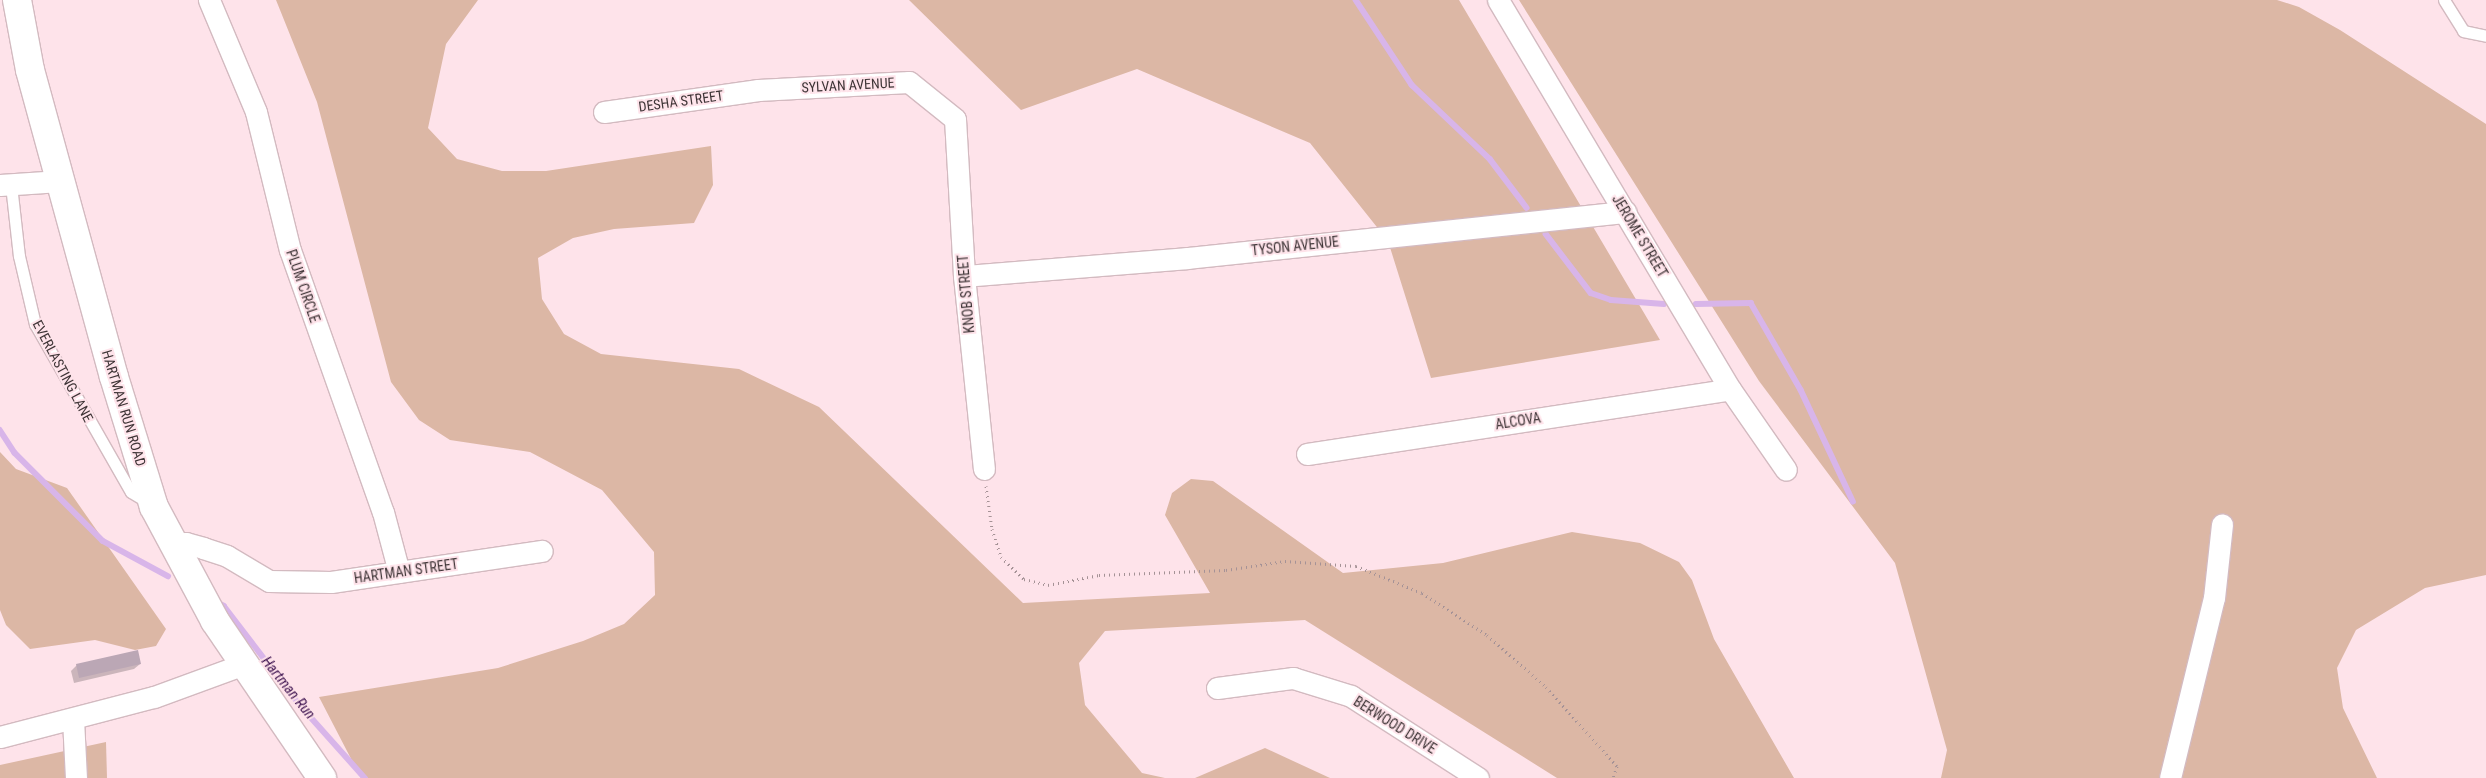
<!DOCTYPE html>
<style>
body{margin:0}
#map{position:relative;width:2486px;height:778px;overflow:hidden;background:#fee3ea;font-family:"Roboto Condensed",sans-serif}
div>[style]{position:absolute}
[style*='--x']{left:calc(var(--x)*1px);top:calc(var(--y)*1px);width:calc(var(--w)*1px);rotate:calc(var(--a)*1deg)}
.green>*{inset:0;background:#dcb7a5}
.shadow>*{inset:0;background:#0003}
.stream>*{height:5.5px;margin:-2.75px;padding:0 2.75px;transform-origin:2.75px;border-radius:2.75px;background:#d8b5e9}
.building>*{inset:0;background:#bba7b5}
.path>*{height:3px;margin-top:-1.5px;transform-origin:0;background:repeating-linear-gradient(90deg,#a59296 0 1px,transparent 0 5px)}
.roads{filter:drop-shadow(1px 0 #d3bac0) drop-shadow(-1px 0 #d3bac0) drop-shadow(0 1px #d3bac0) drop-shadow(0 -1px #d3bac0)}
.lane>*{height:11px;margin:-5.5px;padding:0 5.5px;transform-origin:5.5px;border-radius:5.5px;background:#fff}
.street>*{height:21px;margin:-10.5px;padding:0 10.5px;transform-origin:10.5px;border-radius:10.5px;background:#fff}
.secondary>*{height:28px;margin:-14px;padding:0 14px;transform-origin:14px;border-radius:14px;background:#fff}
span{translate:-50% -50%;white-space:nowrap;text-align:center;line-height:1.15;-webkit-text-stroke:4px #fee3ea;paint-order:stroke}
.street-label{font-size:14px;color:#3e3436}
.water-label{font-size:15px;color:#3c114e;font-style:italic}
</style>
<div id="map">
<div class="green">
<div style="clip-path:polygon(276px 0,478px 0,446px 44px,428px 128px,457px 159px,502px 171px,546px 171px,711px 146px,713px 185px,694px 223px,614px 229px,573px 238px,538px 258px,542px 299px,564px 334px,601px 354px,739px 369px,819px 407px,1023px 603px,1210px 593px,1165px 515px,1172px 493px,1191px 479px,1213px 481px,1343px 573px,1443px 563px,1572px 532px,1640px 543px,1679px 562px,1692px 580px,1714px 639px,1794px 778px,1557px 778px,1305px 620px,1105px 631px,1079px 663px,1085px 705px,1142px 773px,1165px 778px,361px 778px,319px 697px,498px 668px,583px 641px,624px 624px,655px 595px,654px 552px,602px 490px,530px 452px,450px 440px,419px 420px,391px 382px,317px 102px)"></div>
<div style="clip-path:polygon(909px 0,1459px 0,1660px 340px,1431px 378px,1388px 241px,1310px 143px,1137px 69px,1021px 110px)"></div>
<div style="clip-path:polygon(1519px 0,2277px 0,2299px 7px,2340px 30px,2486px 124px,2486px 575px,2425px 588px,2356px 630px,2337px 668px,2343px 708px,2377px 778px,1941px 778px,1947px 750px,1895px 563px,1759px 381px)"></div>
<div style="clip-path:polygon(0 452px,16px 469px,67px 488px,166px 629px,156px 646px,135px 650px,95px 640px,30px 649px,6px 625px,0 610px)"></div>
<div style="clip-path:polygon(106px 742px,107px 778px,0 778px,0 765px)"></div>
<div style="clip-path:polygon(1265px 748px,1330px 778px,1195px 778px)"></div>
</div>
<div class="shadow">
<div style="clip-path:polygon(140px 664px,134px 669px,74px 683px,71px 671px,77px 665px)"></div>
</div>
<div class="stream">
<div style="--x:1356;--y:0;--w:102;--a:56.6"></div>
<div style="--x:1412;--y:85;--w:108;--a:43.5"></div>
<div style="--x:1490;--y:159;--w:61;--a:52.9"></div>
<div style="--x:1546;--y:234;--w:74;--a:52.7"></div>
<div style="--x:1591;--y:293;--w:21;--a:19"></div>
<div style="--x:1611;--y:300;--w:53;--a:4.3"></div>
<div style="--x:1696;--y:304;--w:55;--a:-1"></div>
<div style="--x:1751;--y:303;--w:100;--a:60.1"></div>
<div style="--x:1801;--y:390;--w:123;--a:64.9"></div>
<div style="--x:0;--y:430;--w:27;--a:57"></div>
<div style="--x:15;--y:453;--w:124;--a:45"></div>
<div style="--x:103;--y:541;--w:74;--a:28.3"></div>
<div style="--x:217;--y:602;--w:8;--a:30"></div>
<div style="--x:224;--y:606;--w:125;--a:52.5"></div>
<div style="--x:300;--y:705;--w:98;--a:48.3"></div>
</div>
<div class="building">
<div style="clip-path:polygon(138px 650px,141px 664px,79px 678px,76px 664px)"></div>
</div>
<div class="path">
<div style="--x:986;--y:486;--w:43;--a:82.1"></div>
<div style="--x:992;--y:529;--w:29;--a:72"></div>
<div style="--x:1001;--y:557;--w:32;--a:44"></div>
<div style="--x:1024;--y:579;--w:25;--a:14"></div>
<div style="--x:1048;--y:585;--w:52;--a:-11.1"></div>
<div style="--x:1099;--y:575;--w:127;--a:-2.3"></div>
<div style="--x:1226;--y:570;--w:60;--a:-8.7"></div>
<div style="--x:1285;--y:561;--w:71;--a:4"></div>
<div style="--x:1356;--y:566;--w:71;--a:22.2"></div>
<div style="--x:1422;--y:593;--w:77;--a:32.9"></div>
<div style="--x:1487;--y:635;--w:79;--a:41.4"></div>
<div style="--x:1546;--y:687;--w:106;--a:48.1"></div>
<div style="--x:1617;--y:766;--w:13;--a:108"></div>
</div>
<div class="roads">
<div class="lane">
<div style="--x:2444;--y:0;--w:36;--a:58"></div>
<div style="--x:2463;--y:31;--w:24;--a:12"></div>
<div style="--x:11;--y:185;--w:71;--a:83.6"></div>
<div style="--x:19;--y:256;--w:70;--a:76.8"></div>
<div style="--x:35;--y:324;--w:193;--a:60.3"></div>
<div style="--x:131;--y:492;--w:21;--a:31"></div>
</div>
<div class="street">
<div style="--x:209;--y:0;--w:121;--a:67.2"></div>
<div style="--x:256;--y:112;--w:142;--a:76.2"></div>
<div style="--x:290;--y:250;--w:278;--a:70.5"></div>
<div style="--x:383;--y:512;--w:62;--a:75.1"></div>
<div style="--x:1498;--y:0;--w:453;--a:59.2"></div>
<div style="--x:1730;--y:389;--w:98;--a:55.3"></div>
<div style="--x:604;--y:112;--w:156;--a:-8.1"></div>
<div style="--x:758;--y:90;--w:151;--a:-3"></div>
<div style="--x:909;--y:82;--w:59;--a:38.8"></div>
<div style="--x:955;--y:119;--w:157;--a:86.7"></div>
<div style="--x:964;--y:276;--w:194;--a:84.1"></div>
<div style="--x:0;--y:185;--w:60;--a:-3.8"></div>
<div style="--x:964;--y:276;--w:224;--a:-4.6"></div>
<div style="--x:1187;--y:258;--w:441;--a:-6"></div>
<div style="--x:1307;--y:454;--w:428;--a:-8.7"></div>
<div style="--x:174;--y:548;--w:13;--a:-23"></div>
<div style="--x:186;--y:543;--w:18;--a:16"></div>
<div style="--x:203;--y:548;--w:25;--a:18"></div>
<div style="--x:227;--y:556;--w:49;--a:30.8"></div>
<div style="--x:269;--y:581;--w:62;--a:0.9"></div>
<div style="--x:331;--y:582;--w:213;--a:-8.4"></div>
<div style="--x:1217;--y:688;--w:77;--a:-7.5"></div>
<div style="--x:1293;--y:678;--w:61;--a:17.2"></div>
<div style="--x:1351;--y:696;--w:151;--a:32.8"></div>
<div style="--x:73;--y:719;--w:59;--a:87.1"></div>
<div style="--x:0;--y:737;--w:159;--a:-14.6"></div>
<div style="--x:154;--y:697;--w:96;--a:-20.1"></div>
<div style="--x:2170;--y:778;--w:185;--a:-76.3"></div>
<div style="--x:2214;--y:598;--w:74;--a:-83.8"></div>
</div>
<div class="secondary">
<div style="--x:17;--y:0;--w:71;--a:79.5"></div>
<div style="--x:30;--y:70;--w:318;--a:74.7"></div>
<div style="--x:114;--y:377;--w:136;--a:72.9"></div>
<div style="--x:154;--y:507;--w:129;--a:61.8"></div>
<div style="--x:215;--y:621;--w:190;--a:55.7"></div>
</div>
</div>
<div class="street-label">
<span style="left:848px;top:85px;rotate:-3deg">SYLVAN AVENUE</span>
<span style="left:681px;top:101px;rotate:-8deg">DESHA STREET</span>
<span style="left:1640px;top:236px;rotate:59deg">JEROME STREET</span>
<span style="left:1295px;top:246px;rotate:-6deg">TYSON AVENUE</span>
<span style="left:303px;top:286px;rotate:71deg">PLUM CIRCLE</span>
<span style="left:966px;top:294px;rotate:-95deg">KNOB STREET</span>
<span style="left:63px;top:371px;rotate:62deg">EVERLASTING LANE</span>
<span style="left:124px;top:408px;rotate:73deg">HARTMAN RUN ROAD</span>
<span style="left:1518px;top:421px;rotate:-9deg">ALCOVA</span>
<span style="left:406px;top:571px;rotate:-8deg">HARTMAN STREET</span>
<span style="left:1395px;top:725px;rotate:32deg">BERWOOD DRIVE</span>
</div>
<div class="water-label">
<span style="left:288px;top:688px;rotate:51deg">Hartman Run</span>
</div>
</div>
